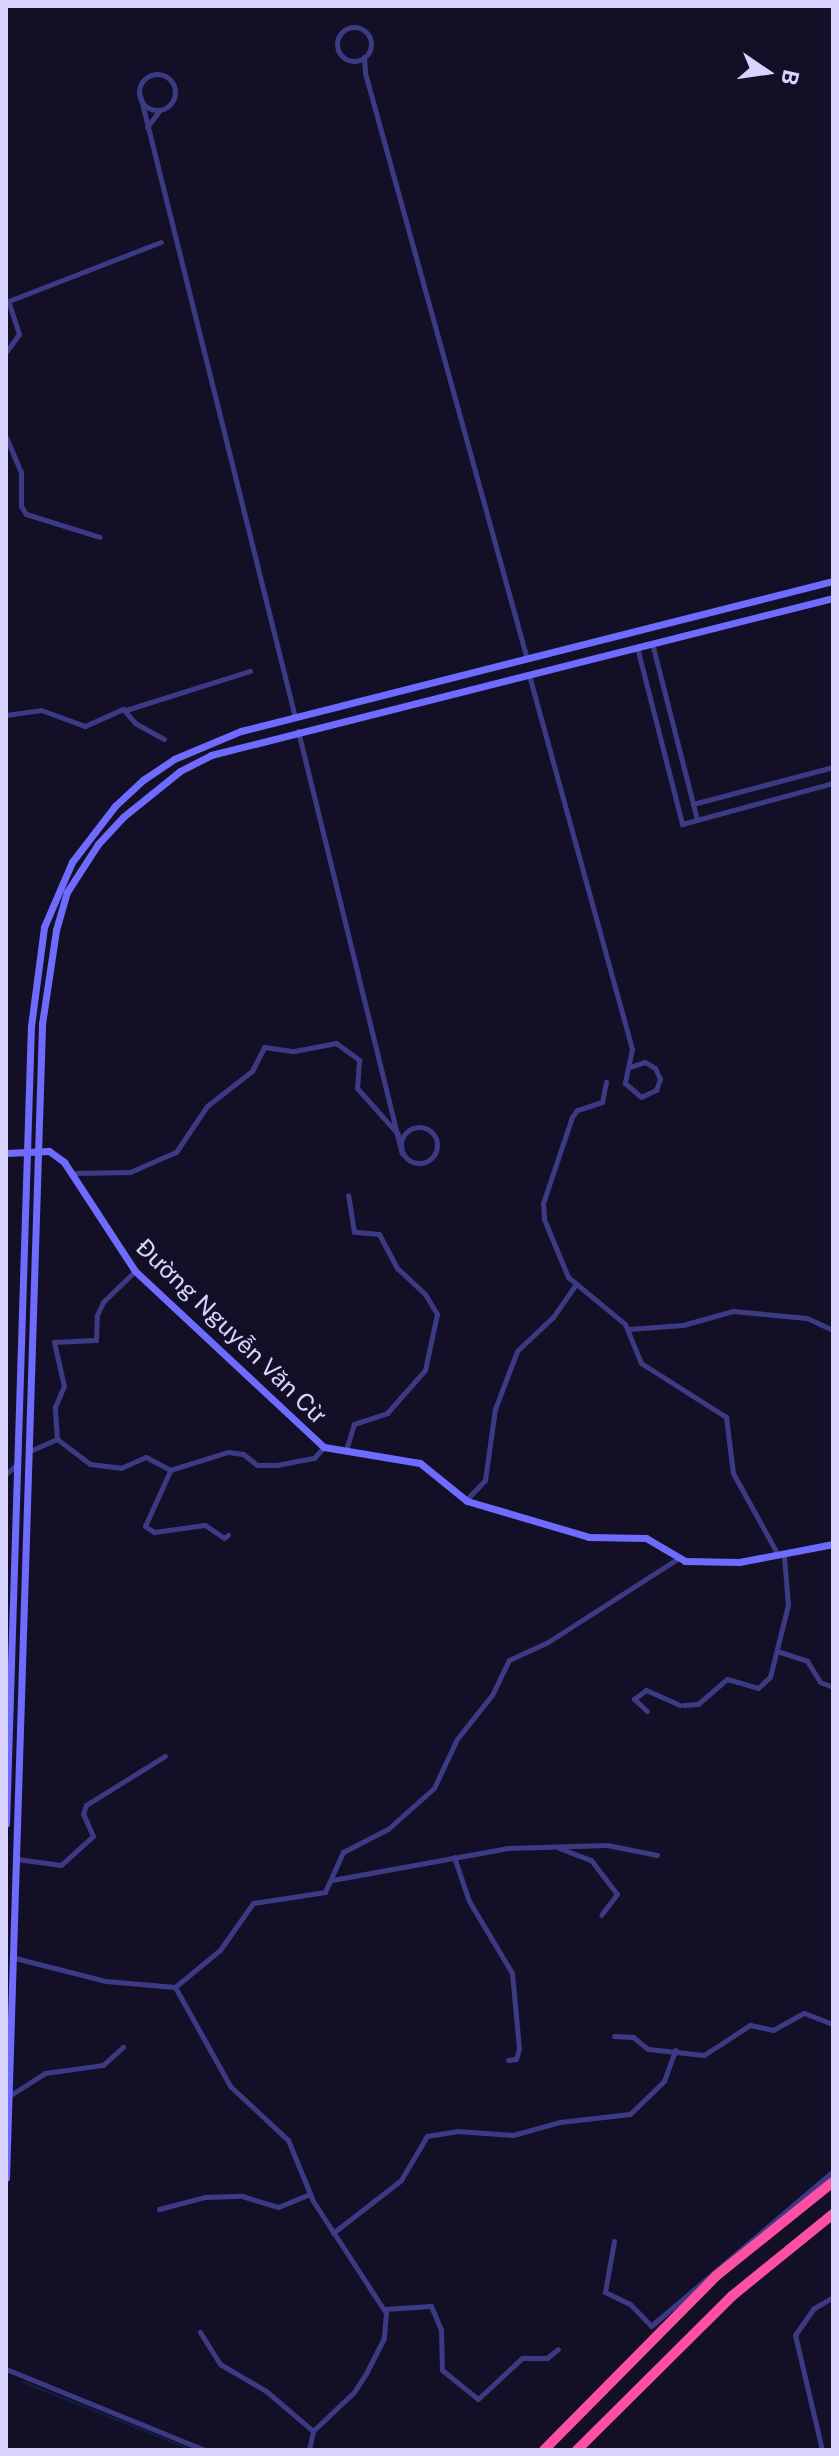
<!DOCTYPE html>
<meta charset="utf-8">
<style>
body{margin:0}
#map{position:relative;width:839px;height:2456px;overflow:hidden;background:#130f26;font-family:"Public Sans",sans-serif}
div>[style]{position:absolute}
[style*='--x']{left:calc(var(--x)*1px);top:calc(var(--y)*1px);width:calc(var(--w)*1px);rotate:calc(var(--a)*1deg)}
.stream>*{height:2px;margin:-1px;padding:0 1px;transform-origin:1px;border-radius:1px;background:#0c2248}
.street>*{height:5px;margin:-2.5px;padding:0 2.5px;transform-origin:2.5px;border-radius:2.5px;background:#3d3a85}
.street>.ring{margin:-2.5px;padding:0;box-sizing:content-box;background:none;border:5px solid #3d3a85;border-radius:50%}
.secondary>*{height:7px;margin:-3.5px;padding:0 3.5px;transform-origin:3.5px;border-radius:3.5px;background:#6f6bff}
.highway>*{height:10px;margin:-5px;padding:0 5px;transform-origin:5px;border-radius:5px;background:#ff4fa3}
span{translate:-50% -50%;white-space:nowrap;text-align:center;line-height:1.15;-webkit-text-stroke:8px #130f26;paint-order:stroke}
.street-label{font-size:24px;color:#d9d4ff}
.frame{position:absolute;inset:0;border:8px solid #d9d4ff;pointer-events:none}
.north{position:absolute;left:727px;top:32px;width:80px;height:80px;-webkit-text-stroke:6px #130f26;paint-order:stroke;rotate:103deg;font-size:22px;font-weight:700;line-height:32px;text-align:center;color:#d9d4ff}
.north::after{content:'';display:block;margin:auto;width:28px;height:36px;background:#d9d4ff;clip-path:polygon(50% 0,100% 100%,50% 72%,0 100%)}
</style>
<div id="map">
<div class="stream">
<div style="--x:23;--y:2382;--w:182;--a:21.9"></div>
</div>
<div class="street">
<div class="ring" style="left:337px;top:27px;width:29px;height:29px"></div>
<div style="--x:364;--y:57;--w:16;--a:86"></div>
<div style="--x:365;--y:73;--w:608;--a:74.55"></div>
<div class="ring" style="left:139px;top:74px;width:31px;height:31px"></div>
<div style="--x:140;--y:95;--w:641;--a:76.01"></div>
<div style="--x:147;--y:127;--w:21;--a:-53"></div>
<div style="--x:6;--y:302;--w:166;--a:-21.2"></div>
<div style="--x:6;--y:352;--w:22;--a:-54"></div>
<div style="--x:19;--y:334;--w:35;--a:-108"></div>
<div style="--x:6;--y:437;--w:38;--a:67"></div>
<div style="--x:21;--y:472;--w:34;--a:90"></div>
<div style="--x:21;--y:506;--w:9;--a:58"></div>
<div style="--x:26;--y:514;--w:77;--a:17.3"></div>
<div style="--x:652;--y:643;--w:182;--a:75.7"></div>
<div style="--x:637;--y:647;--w:183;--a:75.7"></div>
<div style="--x:682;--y:824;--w:156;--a:-15.2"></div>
<div style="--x:529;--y:675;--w:388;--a:74.6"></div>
<div style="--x:632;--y:1049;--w:35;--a:102"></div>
<div style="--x:625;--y:1083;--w:21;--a:41"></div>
<div style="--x:641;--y:1097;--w:17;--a:-25"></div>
<div style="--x:656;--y:1090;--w:12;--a:-70"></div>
<div style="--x:660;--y:1079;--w:12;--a:-114"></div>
<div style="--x:655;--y:1068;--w:12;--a:-149"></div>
<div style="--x:645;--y:1062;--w:16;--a:162"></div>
<div style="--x:126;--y:710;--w:130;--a:-17.5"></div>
<div style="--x:6;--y:715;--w:35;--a:-8"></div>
<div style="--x:41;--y:710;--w:47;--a:20"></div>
<div style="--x:85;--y:726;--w:42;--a:-24.1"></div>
<div style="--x:123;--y:709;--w:18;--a:49"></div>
<div style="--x:135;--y:723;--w:33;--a:29"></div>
<div style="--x:298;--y:731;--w:435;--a:76.2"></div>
<div style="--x:693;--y:804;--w:145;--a:-14.8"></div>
<div style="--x:606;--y:1082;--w:20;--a:101"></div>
<div style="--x:602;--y:1102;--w:26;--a:162"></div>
<div style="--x:577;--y:1110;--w:9;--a:126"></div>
<div style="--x:572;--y:1117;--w:91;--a:108.6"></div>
<div style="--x:543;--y:1203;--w:16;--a:86"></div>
<div style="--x:544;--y:1219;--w:63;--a:67.5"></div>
<div style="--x:568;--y:1277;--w:74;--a:39.5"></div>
<div style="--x:625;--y:1324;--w:42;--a:67.7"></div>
<div style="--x:641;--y:1363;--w:101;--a:32.4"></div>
<div style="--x:726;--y:1417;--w:56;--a:82.9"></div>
<div style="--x:733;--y:1473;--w:94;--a:61.2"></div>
<div class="ring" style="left:401px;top:1127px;width:31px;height:31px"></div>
<div style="--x:73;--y:1173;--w:57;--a:-1"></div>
<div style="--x:130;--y:1172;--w:50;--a:-23.5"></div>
<div style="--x:176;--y:1152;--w:55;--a:-56"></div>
<div style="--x:207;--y:1106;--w:57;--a:-37.9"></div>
<div style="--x:252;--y:1071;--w:27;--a:-63"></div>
<div style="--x:264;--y:1047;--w:30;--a:8"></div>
<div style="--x:294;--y:1051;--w:43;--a:-10.8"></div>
<div style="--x:336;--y:1043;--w:29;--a:36"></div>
<div style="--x:359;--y:1060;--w:28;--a:94"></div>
<div style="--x:357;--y:1088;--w:62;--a:48.3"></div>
<div style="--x:629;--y:1329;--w:54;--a:-4.2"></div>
<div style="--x:683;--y:1325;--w:52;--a:-15.6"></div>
<div style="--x:733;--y:1311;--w:74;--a:5.4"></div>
<div style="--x:807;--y:1318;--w:29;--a:25"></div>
<div style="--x:57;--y:1439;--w:32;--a:-94"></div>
<div style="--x:55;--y:1407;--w:23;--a:-67"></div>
<div style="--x:64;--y:1386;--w:45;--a:-102.8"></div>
<div style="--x:54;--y:1342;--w:42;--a:-2.7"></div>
<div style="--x:96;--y:1340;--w:25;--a:-88"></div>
<div style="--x:97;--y:1315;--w:14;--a:-65"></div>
<div style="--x:103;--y:1302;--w:45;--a:-44.1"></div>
<div style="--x:346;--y:1450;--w:27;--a:-73"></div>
<div style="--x:354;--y:1424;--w:35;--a:-18"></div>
<div style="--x:387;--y:1413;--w:57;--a:-48.5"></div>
<div style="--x:425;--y:1370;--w:57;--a:-77.9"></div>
<div style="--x:437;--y:1314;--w:23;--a:-121"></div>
<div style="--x:425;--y:1294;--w:38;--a:-137"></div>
<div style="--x:397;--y:1268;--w:38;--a:-118"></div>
<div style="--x:379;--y:1234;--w:25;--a:-175"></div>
<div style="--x:354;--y:1232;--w:37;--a:-99"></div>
<div style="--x:30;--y:1451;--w:30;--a:-24"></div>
<div style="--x:57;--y:1439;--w:41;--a:37.1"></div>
<div style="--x:90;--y:1464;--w:31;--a:7"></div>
<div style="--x:121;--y:1468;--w:27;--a:-24"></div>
<div style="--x:146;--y:1457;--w:27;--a:28"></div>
<div style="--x:170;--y:1470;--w:61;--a:-17.2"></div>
<div style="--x:228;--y:1452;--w:15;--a:8"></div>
<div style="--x:243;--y:1454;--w:18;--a:38"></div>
<div style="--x:257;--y:1465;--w:20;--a:0"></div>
<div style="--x:277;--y:1465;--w:38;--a:-11"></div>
<div style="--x:314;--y:1458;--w:15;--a:-48"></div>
<div style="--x:170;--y:1471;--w:60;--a:114.4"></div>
<div style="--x:145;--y:1526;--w:11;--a:34"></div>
<div style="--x:154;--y:1532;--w:51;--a:-7.8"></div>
<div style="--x:205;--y:1525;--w:23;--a:34"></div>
<div style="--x:224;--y:1538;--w:5;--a:-37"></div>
<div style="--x:6;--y:1474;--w:13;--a:-42"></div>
<div style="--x:466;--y:1500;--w:28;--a:-46"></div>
<div style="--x:485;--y:1480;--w:72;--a:-82"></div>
<div style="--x:495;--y:1409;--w:62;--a:-69.2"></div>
<div style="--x:517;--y:1351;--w:50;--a:-43.4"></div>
<div style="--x:553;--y:1317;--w:38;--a:-55"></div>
<div style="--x:777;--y:1651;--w:32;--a:18"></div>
<div style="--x:807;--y:1661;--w:25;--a:58"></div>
<div style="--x:820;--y:1682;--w:14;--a:21"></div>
<div style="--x:684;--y:1705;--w:14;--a:-4"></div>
<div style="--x:698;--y:1704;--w:38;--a:-41"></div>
<div style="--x:727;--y:1679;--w:32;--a:16"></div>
<div style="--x:758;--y:1688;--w:16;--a:-43"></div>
<div style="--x:770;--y:1677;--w:74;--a:-76"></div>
<div style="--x:788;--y:1605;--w:49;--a:-94.7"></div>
<div style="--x:647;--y:1711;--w:18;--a:-137"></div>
<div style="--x:634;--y:1699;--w:15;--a:-37"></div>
<div style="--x:646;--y:1690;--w:37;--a:24"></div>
<div style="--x:559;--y:1848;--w:34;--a:21"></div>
<div style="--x:591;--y:1860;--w:43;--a:52.6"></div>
<div style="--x:617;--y:1894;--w:26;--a:127"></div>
<div style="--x:454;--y:1857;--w:46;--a:71.2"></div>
<div style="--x:469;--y:1901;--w:84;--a:59.2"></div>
<div style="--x:512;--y:1973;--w:76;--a:84.7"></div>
<div style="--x:519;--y:2049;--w:10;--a:107"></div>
<div style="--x:516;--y:2059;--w:8;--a:173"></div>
<div style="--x:17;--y:1859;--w:44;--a:7.8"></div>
<div style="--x:61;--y:1865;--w:43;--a:-42.2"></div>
<div style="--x:93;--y:1836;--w:24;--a:-114"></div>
<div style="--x:83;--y:1814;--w:9;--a:-72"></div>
<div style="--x:86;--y:1805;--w:93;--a:-31.8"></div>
<div style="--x:332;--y:1880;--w:179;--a:-10.3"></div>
<div style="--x:508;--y:1848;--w:99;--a:-1.7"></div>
<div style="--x:607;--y:1845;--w:51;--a:11.3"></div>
<div style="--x:15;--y:1958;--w:94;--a:14.2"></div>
<div style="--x:106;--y:1981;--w:69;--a:5"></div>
<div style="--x:175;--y:1987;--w:58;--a:-39.4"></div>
<div style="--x:220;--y:1950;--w:57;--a:-54.9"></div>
<div style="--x:253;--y:1903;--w:73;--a:-8.7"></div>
<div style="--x:325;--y:1892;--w:44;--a:-65.8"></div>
<div style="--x:343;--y:1852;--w:51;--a:-27.1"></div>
<div style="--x:388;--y:1829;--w:62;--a:-41.7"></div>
<div style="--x:434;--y:1788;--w:54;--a:-64.9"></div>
<div style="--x:457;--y:1739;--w:56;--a:-51.5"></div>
<div style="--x:492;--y:1695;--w:39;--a:-64"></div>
<div style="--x:509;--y:1660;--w:43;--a:-24.8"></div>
<div style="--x:548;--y:1642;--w:156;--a:-32.7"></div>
<div style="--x:175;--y:1987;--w:113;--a:60.9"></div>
<div style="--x:230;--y:2086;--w:79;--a:43"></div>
<div style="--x:288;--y:2140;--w:66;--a:67.7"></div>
<div style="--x:313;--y:2201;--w:134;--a:56.9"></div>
<div style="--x:386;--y:2313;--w:25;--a:95"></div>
<div style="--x:384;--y:2338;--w:38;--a:117"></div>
<div style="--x:367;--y:2372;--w:24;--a:123"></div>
<div style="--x:354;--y:2392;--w:57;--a:136.4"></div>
<div style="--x:313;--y:2431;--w:19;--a:102"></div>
<div style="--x:614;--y:2036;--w:19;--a:3"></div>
<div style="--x:633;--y:2037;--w:19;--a:39"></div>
<div style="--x:648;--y:2049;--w:56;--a:6.1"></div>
<div style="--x:704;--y:2055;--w:55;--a:-33.1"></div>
<div style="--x:750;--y:2025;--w:24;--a:12"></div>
<div style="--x:773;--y:2030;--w:35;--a:-29"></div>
<div style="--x:804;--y:2013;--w:31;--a:21"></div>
<div style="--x:9;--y:2096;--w:43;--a:-32.6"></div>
<div style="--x:45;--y:2073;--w:59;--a:-7.9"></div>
<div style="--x:103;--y:2065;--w:27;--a:-42"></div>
<div style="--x:159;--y:2209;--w:48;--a:-14.6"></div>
<div style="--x:205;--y:2197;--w:37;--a:-2"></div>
<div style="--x:242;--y:2196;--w:38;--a:17"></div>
<div style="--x:278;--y:2207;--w:35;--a:-22"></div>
<div style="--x:333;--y:2233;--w:86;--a:-37.9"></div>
<div style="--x:401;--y:2180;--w:51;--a:-59.4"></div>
<div style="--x:427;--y:2136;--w:30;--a:-9"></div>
<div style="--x:457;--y:2131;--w:56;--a:4.1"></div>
<div style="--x:513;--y:2135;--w:49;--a:-15.5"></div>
<div style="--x:560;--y:2122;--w:70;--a:-6.5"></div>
<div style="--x:630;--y:2114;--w:47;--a:-44.1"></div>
<div style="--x:664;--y:2081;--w:33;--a:-70"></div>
<div style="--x:614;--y:2241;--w:52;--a:100"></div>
<div style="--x:605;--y:2292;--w:28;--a:26"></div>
<div style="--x:630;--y:2304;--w:30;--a:46"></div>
<div style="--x:651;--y:2326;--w:239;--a:-40.4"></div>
<div style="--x:385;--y:2309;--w:46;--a:-3.7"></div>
<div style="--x:431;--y:2306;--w:25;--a:67"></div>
<div style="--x:441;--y:2329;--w:41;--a:88.6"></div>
<div style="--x:442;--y:2370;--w:46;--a:38.9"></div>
<div style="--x:478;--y:2399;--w:60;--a:-43"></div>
<div style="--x:522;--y:2358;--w:25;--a:0"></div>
<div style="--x:547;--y:2358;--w:14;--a:-39"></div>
<div style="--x:200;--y:2332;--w:38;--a:58"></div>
<div style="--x:220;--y:2364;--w:53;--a:30.4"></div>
<div style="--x:266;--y:2391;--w:62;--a:40.4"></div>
<div style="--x:6;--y:2369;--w:214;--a:22.2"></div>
<div style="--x:822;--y:2450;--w:118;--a:-103.2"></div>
<div style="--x:795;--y:2335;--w:32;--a:-55"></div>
<div style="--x:813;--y:2309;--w:23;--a:-31"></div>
</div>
<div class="secondary">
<div style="--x:6;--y:1153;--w:43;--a:-2.7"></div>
<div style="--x:49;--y:1151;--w:19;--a:36"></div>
<div style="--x:64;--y:1162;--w:130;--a:56.9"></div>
<div style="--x:135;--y:1271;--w:258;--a:43"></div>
<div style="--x:324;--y:1447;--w:97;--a:9.5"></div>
<div style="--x:420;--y:1463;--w:60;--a:39"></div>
<div style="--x:467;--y:1501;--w:127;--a:16.4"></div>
<div style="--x:589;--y:1537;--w:57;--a:1"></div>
<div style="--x:646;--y:1538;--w:45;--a:30.5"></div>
<div style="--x:685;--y:1561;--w:54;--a:1.1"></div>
<div style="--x:739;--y:1562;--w:96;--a:-10.8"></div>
<div style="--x:6;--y:1824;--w:798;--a:-88.21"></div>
<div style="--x:31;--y:1026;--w:100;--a:-82.5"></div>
<div style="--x:44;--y:927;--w:71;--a:-66.7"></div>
<div style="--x:72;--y:862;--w:71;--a:-52.5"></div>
<div style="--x:115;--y:806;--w:38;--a:-43"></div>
<div style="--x:143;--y:780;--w:37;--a:-34"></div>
<div style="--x:174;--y:759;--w:73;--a:-22.7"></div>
<div style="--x:241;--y:731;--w:611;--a:-14.22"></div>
<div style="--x:6;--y:2178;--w:1155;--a:-88.21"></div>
<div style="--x:42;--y:1024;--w:95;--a:-81.5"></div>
<div style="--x:56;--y:930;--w:40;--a:-74"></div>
<div style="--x:67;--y:892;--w:57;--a:-57.1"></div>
<div style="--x:98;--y:844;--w:37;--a:-47"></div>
<div style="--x:123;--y:817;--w:73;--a:-38.9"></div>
<div style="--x:180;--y:771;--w:35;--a:-27"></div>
<div style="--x:211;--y:755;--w:642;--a:-14.17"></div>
</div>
<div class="highway">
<div style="--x:544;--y:2450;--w:245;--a:-45.3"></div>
<div style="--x:716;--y:2276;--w:150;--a:-38.8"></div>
<div style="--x:577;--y:2450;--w:218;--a:-44.8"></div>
<div style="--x:732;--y:2296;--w:130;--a:-39.1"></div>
</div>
<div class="street-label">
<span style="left:231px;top:1331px;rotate:44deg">Đường Nguyễn Văn Cừ</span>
</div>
<div class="frame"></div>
<div class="north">B</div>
</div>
